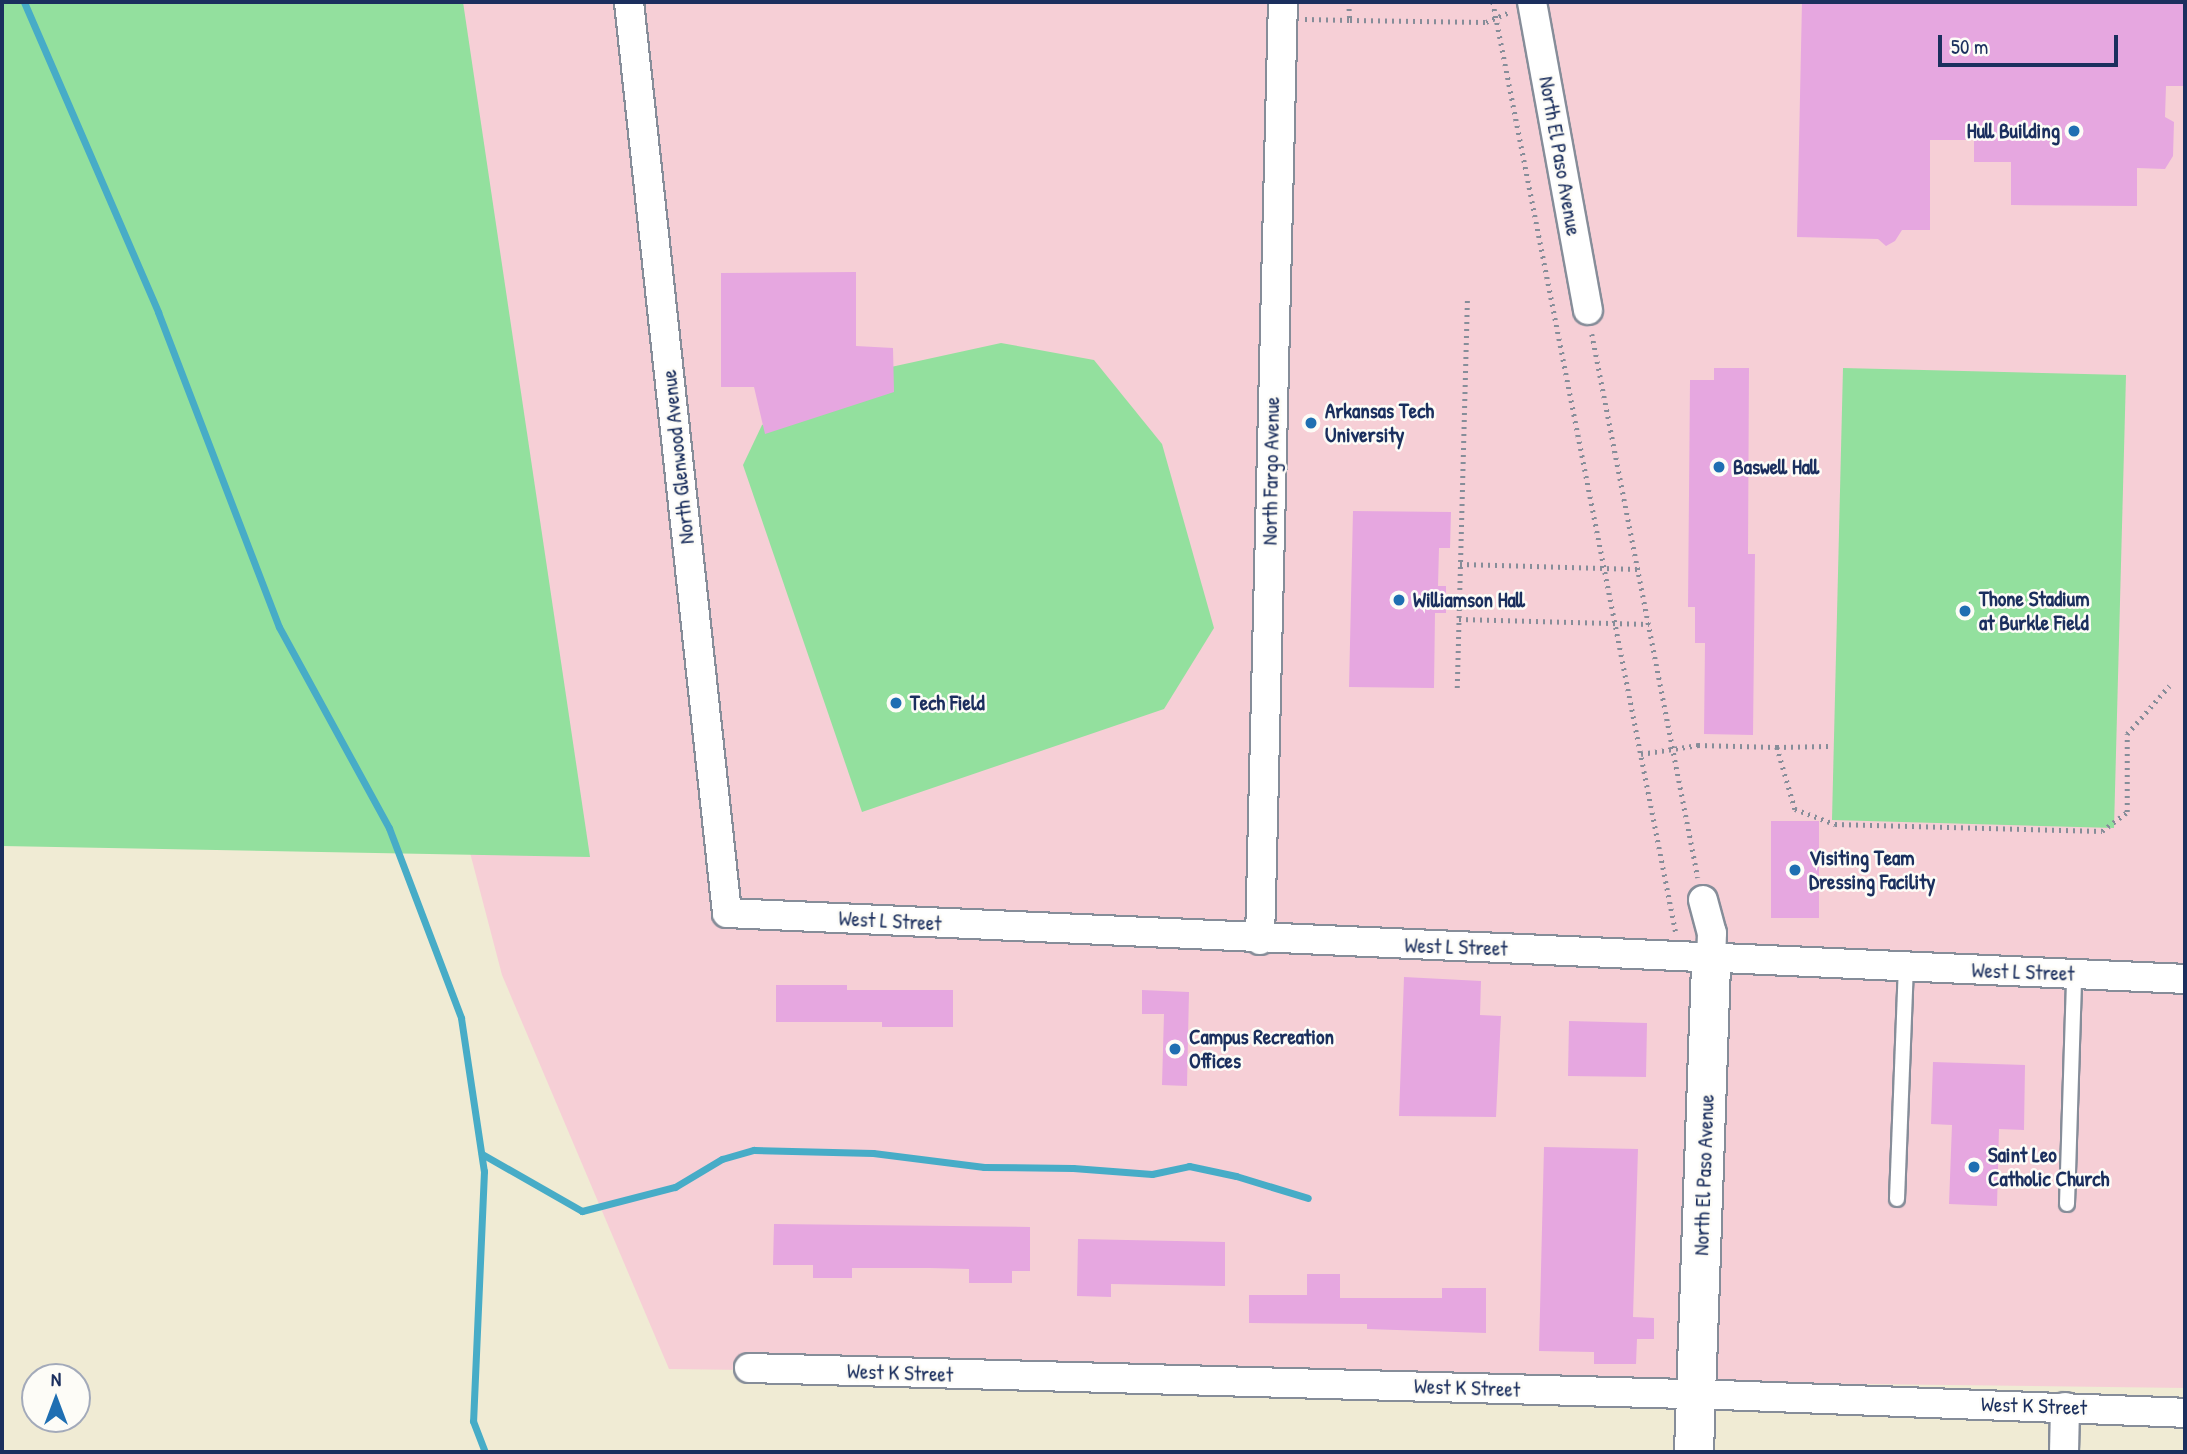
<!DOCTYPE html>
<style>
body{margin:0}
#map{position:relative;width:2187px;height:1454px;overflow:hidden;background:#f0ebd4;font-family:"Patrick Hand",sans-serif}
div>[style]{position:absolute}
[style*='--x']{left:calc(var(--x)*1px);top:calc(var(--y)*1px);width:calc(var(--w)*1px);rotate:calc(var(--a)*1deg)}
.built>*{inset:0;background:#f6cfd6}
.green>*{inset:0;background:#93e09e}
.stream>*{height:7px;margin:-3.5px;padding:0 3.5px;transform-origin:3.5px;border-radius:3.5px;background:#47acc7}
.building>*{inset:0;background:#e6a7e0}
.path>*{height:4.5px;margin-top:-2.25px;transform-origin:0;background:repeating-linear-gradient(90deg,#868d99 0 2px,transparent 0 7px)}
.roads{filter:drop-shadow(2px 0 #868d99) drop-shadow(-2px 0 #868d99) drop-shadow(0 2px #868d99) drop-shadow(0 -2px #868d99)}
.lane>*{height:14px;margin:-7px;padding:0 7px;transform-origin:7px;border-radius:7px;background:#fff}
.street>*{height:28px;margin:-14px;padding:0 14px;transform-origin:14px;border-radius:14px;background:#fff}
.secondary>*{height:38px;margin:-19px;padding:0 19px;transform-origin:19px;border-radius:19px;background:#fff}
.dots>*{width:19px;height:19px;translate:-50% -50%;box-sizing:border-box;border:4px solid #fdfcf7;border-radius:50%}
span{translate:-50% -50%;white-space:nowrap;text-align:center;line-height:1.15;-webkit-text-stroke:5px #fdfcf7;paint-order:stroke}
.poi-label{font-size:21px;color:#1b2f5e;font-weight:700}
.right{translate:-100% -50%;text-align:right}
.left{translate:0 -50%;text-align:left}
.street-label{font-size:21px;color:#1b2f5e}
.frame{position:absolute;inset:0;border:4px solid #1b2f5e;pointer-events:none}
.north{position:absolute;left:21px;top:1363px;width:70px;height:70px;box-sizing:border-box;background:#fdfcf7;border:2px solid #a3aaba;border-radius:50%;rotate:0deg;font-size:19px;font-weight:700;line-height:28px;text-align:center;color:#1b2f5e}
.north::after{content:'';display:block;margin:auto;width:24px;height:32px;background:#1f6fb2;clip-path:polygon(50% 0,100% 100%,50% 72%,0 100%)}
.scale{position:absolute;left:1938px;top:35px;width:180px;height:32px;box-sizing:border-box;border:4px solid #1b2f5e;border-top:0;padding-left:9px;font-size:21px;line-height:24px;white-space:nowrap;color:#1b2f5e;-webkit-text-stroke:5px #fdfcf7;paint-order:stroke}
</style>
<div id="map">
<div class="built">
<div style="clip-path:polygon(404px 2px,2185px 2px,2185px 1388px,669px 1369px,502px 975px,468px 845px)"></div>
</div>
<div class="green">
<div style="clip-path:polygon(2px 2px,463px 2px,590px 857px,2px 846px)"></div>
<div style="clip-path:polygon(1001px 343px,1094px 360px,1162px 444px,1214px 628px,1164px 709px,862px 812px,743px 465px,762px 425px,868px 372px)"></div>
<div style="clip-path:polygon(1843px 368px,2126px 375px,2114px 828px,1832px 820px)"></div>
</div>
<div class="stream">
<div style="--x:24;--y:2;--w:338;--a:66.6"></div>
<div style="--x:158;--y:312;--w:337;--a:69"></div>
<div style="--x:279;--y:627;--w:229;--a:61.3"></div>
<div style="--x:389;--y:828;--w:203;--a:69.2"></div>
<div style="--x:461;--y:1018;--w:155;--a:81.5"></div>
<div style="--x:484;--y:1171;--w:250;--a:92.5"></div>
<div style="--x:473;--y:1421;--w:33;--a:69"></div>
<div style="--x:482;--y:1154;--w:115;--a:29.7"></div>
<div style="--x:582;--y:1211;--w:96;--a:-14.5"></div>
<div style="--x:675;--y:1187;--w:55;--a:-30.8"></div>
<div style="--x:722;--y:1159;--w:33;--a:-16"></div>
<div style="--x:754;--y:1150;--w:119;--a:1.4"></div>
<div style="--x:873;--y:1153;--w:112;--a:7.2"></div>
<div style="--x:984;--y:1167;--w:89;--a:0.6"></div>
<div style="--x:1073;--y:1168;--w:79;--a:4.3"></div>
<div style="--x:1152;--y:1174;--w:38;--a:-12"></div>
<div style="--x:1189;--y:1166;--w:48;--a:12"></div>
<div style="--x:1236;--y:1176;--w:75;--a:17"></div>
</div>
<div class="building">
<div style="clip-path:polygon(1802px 2px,2185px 2px,2185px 86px,2166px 86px,2165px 117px,2174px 122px,2173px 156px,2165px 169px,2137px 168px,2137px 206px,2011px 205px,2011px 162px,1974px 162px,1974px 140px,1930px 140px,1930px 230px,1902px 230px,1895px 241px,1886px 246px,1878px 239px,1797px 237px)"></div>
<div style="clip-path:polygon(856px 272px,856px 346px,893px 348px,894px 392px,765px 434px,754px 387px,721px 387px,721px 273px)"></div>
<div style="clip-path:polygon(1714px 368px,1749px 368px,1748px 554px,1755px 554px,1753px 735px,1704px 734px,1705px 643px,1695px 643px,1695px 607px,1688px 607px,1690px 380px,1714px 380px)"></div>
<div style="clip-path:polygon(1353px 511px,1451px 512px,1450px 548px,1439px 548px,1438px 586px,1446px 586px,1446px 613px,1435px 613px,1434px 688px,1349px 687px)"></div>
<div style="clip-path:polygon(1771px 821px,1819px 821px,1819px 918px,1771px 918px)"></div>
<div style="clip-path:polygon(1404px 977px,1481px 981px,1480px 1015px,1501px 1016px,1496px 1117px,1399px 1116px)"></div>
<div style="clip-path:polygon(776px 985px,847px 985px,847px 990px,953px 990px,953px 1027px,882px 1027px,882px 1022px,776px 1022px)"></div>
<div style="clip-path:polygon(1142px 990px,1189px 992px,1187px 1086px,1162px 1085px,1164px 1014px,1142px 1014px)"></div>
<div style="clip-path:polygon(1569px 1021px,1647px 1023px,1646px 1077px,1568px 1076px)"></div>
<div style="clip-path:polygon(1933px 1062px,2025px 1065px,2024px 1130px,1999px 1129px,1997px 1206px,1949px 1204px,1952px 1125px,1931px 1124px)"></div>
<div style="clip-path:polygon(1544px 1147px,1638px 1149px,1633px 1317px,1654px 1318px,1654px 1339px,1637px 1339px,1636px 1364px,1594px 1364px,1594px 1352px,1539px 1351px)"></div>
<div style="clip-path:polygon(774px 1224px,1030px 1227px,1030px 1271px,1012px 1271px,1012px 1283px,969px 1283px,969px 1269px,930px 1268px,852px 1268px,852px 1278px,813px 1278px,813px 1265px,773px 1265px)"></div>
<div style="clip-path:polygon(1078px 1239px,1225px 1242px,1225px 1286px,1111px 1284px,1111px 1297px,1077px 1296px)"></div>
<div style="clip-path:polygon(1307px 1274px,1340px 1274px,1340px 1298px,1442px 1298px,1442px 1288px,1486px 1288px,1486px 1333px,1367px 1329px,1367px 1324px,1249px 1323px,1249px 1295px,1307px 1295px)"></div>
</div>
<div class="path">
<div style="--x:1349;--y:2;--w:18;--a:87"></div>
<div style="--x:1350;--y:20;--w:136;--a:0.8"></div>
<div style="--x:1486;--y:22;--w:26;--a:-23"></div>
<div style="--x:1493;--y:2;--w:949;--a:78.88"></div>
<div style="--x:1305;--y:19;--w:45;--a:1.3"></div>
<div style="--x:1592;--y:334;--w:554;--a:78.97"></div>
<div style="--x:1460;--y:564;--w:178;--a:1.6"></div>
<div style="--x:1459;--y:619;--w:190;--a:1.5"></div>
<div style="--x:1457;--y:688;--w:389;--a:-88.5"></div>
<div style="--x:1777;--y:747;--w:51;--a:-1.1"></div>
<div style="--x:1641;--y:754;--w:58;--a:-9"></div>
<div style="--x:1698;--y:745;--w:79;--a:1.5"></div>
<div style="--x:1777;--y:747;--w:65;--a:73.8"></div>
<div style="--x:1795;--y:809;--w:43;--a:20.6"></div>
<div style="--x:1835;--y:824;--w:267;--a:1.5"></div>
<div style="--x:2102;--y:831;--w:31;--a:-37"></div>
<div style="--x:2127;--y:812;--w:78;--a:-90"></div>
<div style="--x:2127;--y:734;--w:64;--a:-48.8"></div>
</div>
<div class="roads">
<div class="lane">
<div style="--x:1897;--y:1199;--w:232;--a:-87.8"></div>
<div style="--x:2067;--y:1204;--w:229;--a:-88.2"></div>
</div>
<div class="street">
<div style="--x:629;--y:2;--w:916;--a:83.86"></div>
<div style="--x:727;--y:913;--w:1459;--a:2.59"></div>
<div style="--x:1532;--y:2;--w:313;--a:79.7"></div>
<div style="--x:1703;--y:900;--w:34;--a:75"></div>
<div style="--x:1712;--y:933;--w:26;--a:92"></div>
<div style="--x:1260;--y:940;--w:938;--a:-88.6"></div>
<div style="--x:749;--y:1368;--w:972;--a:1.59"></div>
<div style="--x:1721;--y:1395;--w:464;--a:2.2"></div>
<div style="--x:2064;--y:1452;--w:45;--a:-88.7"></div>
</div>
<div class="secondary">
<div style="--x:1694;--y:1452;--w:493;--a:-88"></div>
</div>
</div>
<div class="dots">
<div style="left:2074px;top:131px;background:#1f6fb2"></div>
<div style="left:1311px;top:423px;background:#1f6fb2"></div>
<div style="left:1719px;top:467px;background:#1f6fb2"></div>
<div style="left:1399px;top:600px;background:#1f6fb2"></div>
<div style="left:1965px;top:611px;background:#1f6fb2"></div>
<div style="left:896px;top:703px;background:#1f6fb2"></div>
<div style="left:1795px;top:870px;background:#1f6fb2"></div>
<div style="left:1175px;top:1049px;background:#1f6fb2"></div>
<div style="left:1974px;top:1167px;background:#1f6fb2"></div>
</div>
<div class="poi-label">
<span class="right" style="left:2060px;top:131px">Hull Building</span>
<span class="left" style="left:1325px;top:423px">Arkansas Tech<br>University</span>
<span class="left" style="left:1733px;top:467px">Baswell Hall</span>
<span class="left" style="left:1979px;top:611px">Thone Stadium<br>at Burkle Field</span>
<span class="left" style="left:1413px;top:600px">Williamson Hall</span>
<span class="left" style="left:910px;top:703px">Tech Field</span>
<span class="left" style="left:1809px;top:870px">Visiting Team<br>Dressing Facility</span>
<span class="left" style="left:1189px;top:1049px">Campus Recreation<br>Offices</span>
<span class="left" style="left:1988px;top:1167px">Saint Leo<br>Catholic Church</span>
</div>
<div class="street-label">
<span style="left:1560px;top:156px;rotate:80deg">North El Paso Avenue</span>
<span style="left:678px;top:457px;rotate:-96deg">North Glenwood Avenue</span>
<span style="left:1271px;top:471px;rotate:-89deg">North Fargo Avenue</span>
<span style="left:890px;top:921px;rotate:3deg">West L Street</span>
<span style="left:1456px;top:947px;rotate:2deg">West L Street</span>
<span style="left:2023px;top:972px;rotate:2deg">West L Street</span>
<span style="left:1704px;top:1175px;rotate:-88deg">North El Paso Avenue</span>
<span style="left:900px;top:1373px;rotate:2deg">West K Street</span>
<span style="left:1467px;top:1388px;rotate:2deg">West K Street</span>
<span style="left:2034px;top:1406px;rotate:2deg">West K Street</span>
</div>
<div class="frame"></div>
<div class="north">N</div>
<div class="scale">50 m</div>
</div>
